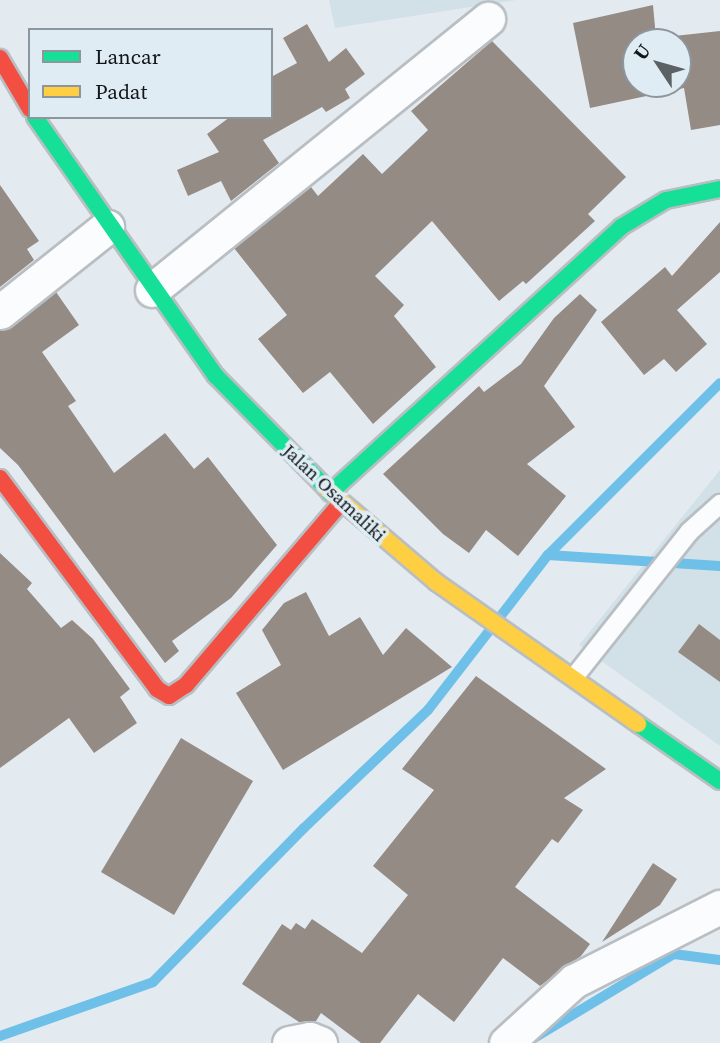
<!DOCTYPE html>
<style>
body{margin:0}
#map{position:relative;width:720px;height:1043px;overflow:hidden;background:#e4ebf0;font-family:"Source Serif 4",serif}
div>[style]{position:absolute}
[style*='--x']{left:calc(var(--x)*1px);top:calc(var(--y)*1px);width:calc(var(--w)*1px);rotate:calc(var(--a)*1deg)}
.built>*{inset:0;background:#d2e0e8}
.stream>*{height:10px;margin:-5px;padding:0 5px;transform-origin:5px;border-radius:5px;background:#6fc0e8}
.building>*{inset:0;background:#948b85}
.roads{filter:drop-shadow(2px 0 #b9bec2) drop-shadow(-2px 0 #b9bec2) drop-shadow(0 2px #b9bec2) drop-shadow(0 -2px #b9bec2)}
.lane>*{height:18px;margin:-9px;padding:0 9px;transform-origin:9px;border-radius:9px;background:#fbfcfd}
.street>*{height:33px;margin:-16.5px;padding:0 16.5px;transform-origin:16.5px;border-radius:16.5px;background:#fbfcfd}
.fast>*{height:16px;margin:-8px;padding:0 8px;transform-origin:8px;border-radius:8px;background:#16e098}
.slow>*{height:16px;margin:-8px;padding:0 8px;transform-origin:8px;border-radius:8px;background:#ffcf43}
.jam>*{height:16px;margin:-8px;padding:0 8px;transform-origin:8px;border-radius:8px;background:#f24e42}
span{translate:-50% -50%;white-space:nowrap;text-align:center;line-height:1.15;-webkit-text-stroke:7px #e0ecf4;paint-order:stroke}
.street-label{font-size:19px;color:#111618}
.legend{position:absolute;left:28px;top:28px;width:245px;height:91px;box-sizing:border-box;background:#e0ecf4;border:2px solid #8d969c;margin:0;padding:9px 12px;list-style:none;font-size:21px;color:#111618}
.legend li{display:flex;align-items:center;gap:14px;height:35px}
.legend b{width:35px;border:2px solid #8d969c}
.north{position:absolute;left:622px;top:28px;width:70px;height:70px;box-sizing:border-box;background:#e0ecf4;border:2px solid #8d969c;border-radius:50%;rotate:306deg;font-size:19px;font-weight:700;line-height:28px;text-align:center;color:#111618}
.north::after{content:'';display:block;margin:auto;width:24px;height:32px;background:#5b6164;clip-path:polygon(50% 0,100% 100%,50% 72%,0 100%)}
</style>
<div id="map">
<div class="built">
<div style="clip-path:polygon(329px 0,516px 0,335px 28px)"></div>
<div style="clip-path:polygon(720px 470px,720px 746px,579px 645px)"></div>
</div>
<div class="stream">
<div style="--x:548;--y:555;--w:172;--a:3.7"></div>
<div style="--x:0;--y:1036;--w:162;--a:-19.4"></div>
<div style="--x:153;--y:982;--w:216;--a:-45.6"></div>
<div style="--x:304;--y:828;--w:171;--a:-43.6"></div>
<div style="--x:428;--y:710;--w:196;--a:-52.3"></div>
<div style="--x:548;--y:555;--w:243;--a:-45"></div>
<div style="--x:534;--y:1038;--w:163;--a:-31"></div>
<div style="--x:674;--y:954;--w:46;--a:7.4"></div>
</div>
<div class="building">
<div style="clip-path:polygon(evenodd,653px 5px,656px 38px,720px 31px,720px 125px,691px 130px,684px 88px,590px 108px,573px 23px,653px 5px,636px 42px,678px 42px,678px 84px,636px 84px,636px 42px)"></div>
<div style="clip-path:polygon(307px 24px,329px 62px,346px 48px,365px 74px,345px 89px,350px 98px,326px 112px,322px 107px,263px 140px,279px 163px,231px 201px,221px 181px,188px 196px,177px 170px,219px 152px,207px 134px,230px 117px,271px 117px,271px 77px,297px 63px,283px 38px)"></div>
<div style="clip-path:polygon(492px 41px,626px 177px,588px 214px,595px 221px,526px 284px,523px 281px,499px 301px,432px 221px,375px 276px,404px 305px,394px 316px,436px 367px,373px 424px,330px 372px,303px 393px,258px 339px,287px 315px,234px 248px,311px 187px,318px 196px,363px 154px,382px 174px,428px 130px,411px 111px)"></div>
<div style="clip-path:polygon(0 185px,39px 241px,27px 249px,34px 260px,0 287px)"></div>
<div style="clip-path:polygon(720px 222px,720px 272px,677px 310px,707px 344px,676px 372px,664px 359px,644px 375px,601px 322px,665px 267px,672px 276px)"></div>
<div style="clip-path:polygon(56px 292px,79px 325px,42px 352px,76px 401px,68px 406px,114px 473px,165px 433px,194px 469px,208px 457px,277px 545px,231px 598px,172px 641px,179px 651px,165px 663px,18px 465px,0 448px,0 331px,12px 327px)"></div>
<div style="clip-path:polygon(580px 294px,597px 310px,544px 386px,575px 427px,527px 464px,566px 496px,518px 556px,486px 530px,469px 553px,443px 534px,383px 474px,479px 386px,484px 392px,521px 364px,554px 318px)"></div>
<div style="clip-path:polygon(0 553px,32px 583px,27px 589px,61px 628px,72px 620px,93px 639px,130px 689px,120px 697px,137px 723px,94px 753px,69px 718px,0 768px)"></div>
<div style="clip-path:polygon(306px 592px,329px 636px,360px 617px,383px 655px,406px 628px,452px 667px,283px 770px,236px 693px,281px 665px,262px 630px,284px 603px)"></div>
<div style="clip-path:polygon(699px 624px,720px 640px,720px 682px,678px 652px)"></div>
<div style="clip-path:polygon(476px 676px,606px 769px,564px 798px,583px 810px,558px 843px,552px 839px,515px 887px,590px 944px,581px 956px,540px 986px,503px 958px,454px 1022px,418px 994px,380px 1043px,361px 1043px,321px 1013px,316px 1021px,299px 1022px,242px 984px,282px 924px,291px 930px,296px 923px,305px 929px,312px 919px,362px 953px,408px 895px,373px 866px,434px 790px,402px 769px)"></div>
<div style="clip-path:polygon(181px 738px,253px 781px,174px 915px,101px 872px)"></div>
<div style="clip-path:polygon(653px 863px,677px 879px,660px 905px,602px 942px)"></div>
</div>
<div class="roads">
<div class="lane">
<div style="--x:575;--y:676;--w:184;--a:-51.6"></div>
<div style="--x:689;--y:532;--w:42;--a:-42.1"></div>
</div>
<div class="street">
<div style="--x:152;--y:290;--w:432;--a:-38.9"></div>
<div style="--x:0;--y:312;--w:137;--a:-38.5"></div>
<div style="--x:289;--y:1043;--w:21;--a:-11"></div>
<div style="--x:310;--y:1039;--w:11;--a:22"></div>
<div style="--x:506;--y:1043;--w:92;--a:-42.4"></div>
<div style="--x:574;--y:981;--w:164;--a:-26.9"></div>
</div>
<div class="fast">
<div style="--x:35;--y:117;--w:316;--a:55.1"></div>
<div style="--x:216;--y:376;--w:157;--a:45.5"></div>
<div style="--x:330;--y:493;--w:394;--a:-42.4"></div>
<div style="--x:621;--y:227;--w:52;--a:-31"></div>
<div style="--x:666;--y:200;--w:55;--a:-11.5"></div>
<div style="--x:638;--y:724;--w:100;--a:34.8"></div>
</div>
<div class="slow">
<div style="--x:326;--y:488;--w:145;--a:40.5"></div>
<div style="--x:436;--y:582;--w:247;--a:35.1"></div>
</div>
<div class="jam">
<div style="--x:0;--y:58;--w:59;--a:59.5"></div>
<div style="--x:0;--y:478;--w:263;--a:53.3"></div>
<div style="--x:157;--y:689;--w:14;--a:30"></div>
<div style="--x:169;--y:696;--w:20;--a:-33"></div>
<div style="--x:186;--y:685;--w:239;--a:-49.6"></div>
</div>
</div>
<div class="street-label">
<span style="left:334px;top:493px;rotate:43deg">Jalan Osamaliki</span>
</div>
<ul class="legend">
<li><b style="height:9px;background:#16e098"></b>Lancar</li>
<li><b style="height:9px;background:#ffcf43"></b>Padat</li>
</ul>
<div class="north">U</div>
</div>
